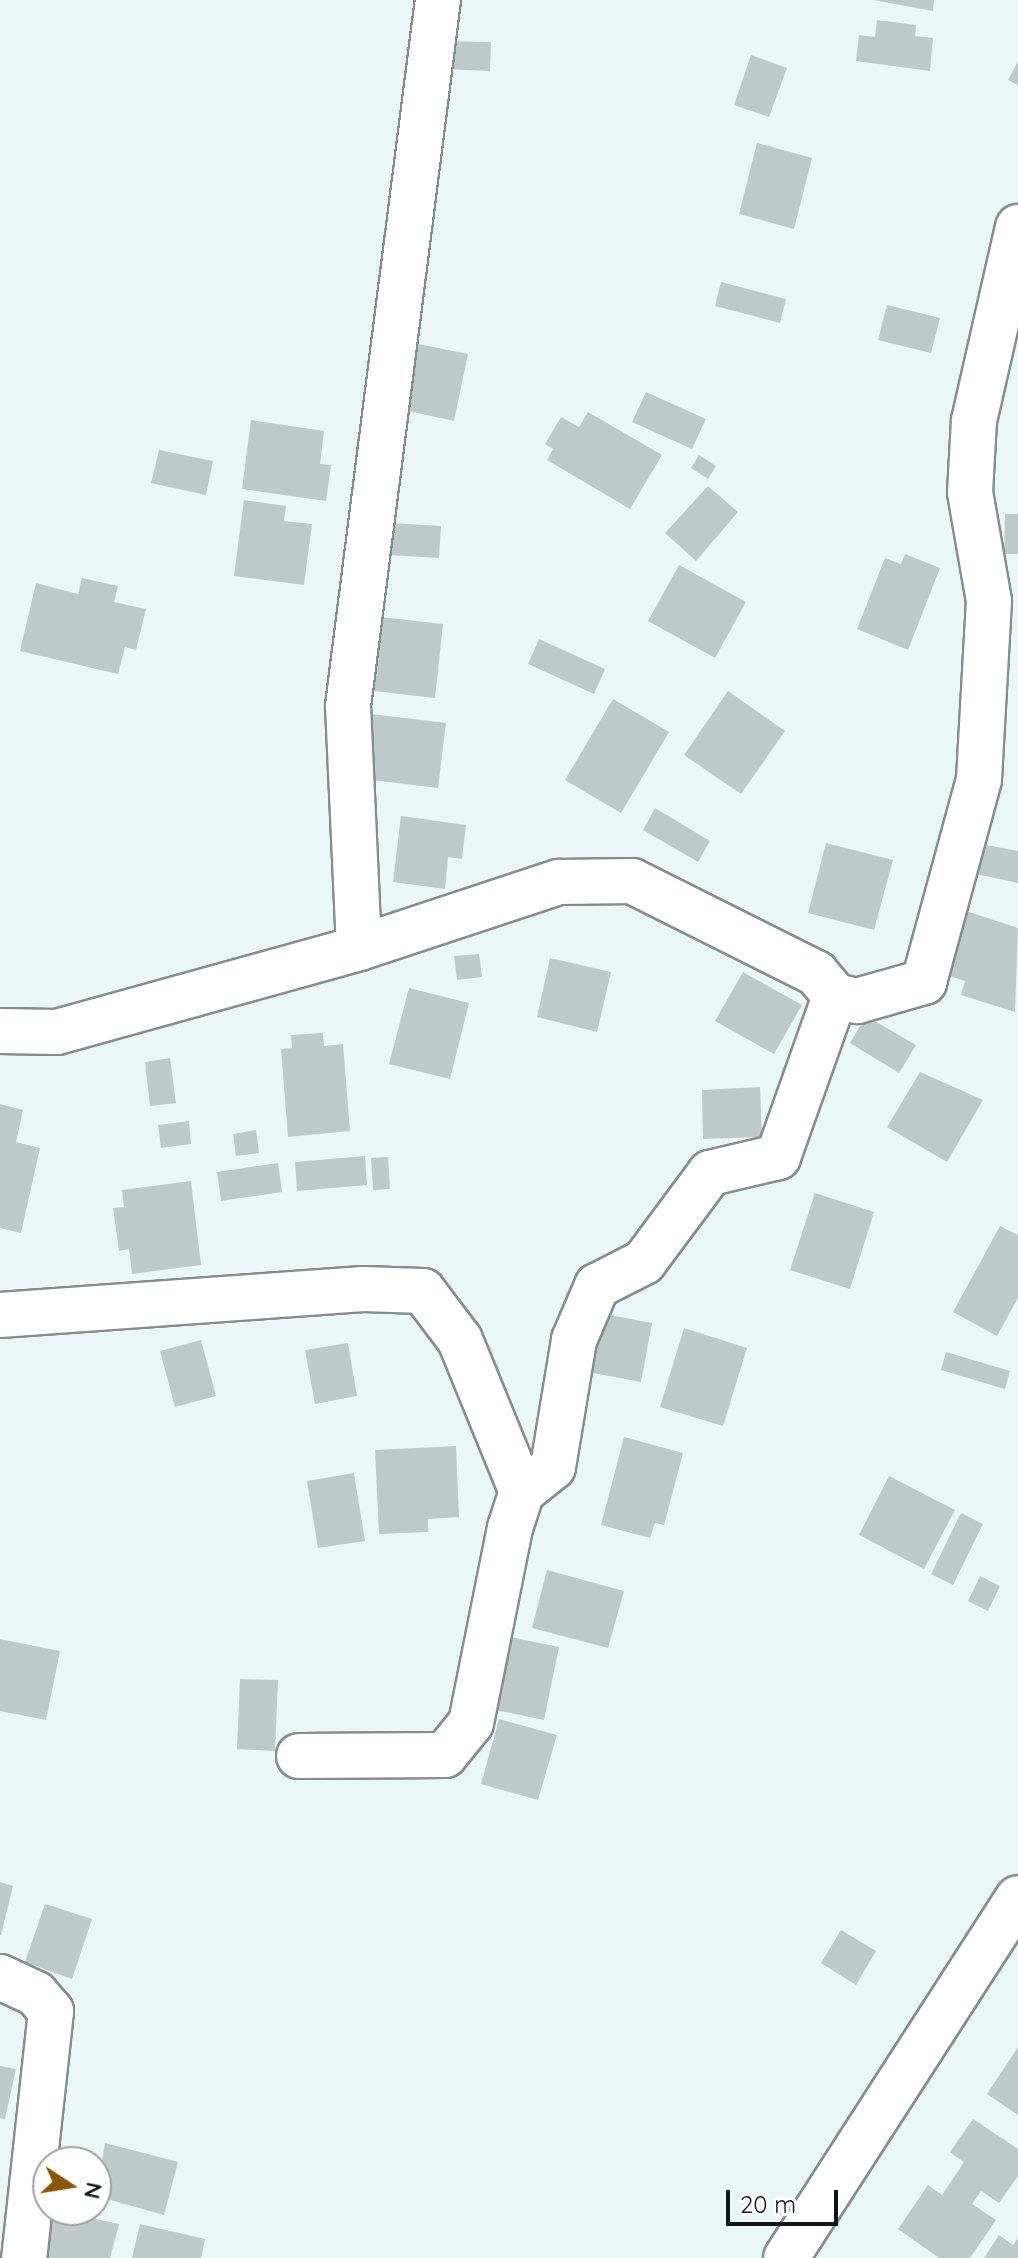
<!DOCTYPE html>
<style>
body{margin:0}
#map{position:relative;width:1018px;height:2258px;overflow:hidden;background:#ebf6f6;font-family:Quicksand,sans-serif}
div>[style]{position:absolute}
[style*='--x']{left:calc(var(--x)*1px);top:calc(var(--y)*1px);width:calc(var(--w)*1px);rotate:calc(var(--a)*1deg)}
.building>*{inset:0;background:#bfc9c9}
.roads{filter:drop-shadow(2px 0 #848d8e) drop-shadow(-2px 0 #848d8e) drop-shadow(0 2px #848d8e) drop-shadow(0 -2px #848d8e)}
.minor>*{height:44px;margin:-22px;padding:0 22px;transform-origin:22px;border-radius:22px;background:#fff}
span{translate:-50% -50%;white-space:nowrap;text-align:center;line-height:1.15;-webkit-text-stroke:8px #fff;paint-order:stroke}
.north{position:absolute;left:32px;top:2146px;width:80px;height:80px;box-sizing:border-box;background:#fff;border:2px solid #a0a1a1;border-radius:50%;rotate:102deg;font-size:22px;font-weight:700;line-height:32px;text-align:center;color:#111515}
.north::after{content:'';display:block;margin:auto;width:28px;height:36px;background:#8b5705;clip-path:polygon(50% 0,100% 100%,50% 72%,0 100%)}
.scale{position:absolute;left:726px;top:2190px;width:112px;height:36px;box-sizing:border-box;border:4px solid #111515;border-top:0;padding-left:10px;font-size:24px;line-height:28px;white-space:nowrap;color:#111515;-webkit-text-stroke:6px #fff;paint-order:stroke}
</style>
<div id="map">
<div class="building">
<div style="clip-path:polygon(873px 0,934px 0,933px 11px)"></div>
<div style="clip-path:polygon(877px 20px,916px 25px,915px 36px,933px 38px,930px 71px,856px 61px,859px 35px,875px 37px)"></div>
<div style="clip-path:polygon(443px 41px,491px 42px,490px 71px,442px 69px)"></div>
<div style="clip-path:polygon(751px 55px,787px 68px,769px 117px,734px 105px)"></div>
<div style="clip-path:polygon(1018px 61px,1018px 85px,1008px 80px)"></div>
<div style="clip-path:polygon(757px 143px,812px 158px,794px 229px,739px 214px)"></div>
<div style="clip-path:polygon(721px 282px,786px 299px,780px 323px,715px 306px)"></div>
<div style="clip-path:polygon(887px 305px,940px 318px,931px 353px,878px 340px)"></div>
<div style="clip-path:polygon(413px 343px,468px 354px,454px 421px,399px 409px)"></div>
<div style="clip-path:polygon(646px 392px,706px 419px,692px 449px,632px 422px)"></div>
<div style="clip-path:polygon(588px 412px,662px 455px,630px 509px,547px 460px,553px 449px,545px 444px,561px 417px,579px 427px)"></div>
<div style="clip-path:polygon(251px 420px,324px 431px,320px 464px,331px 465px,326px 501px,242px 489px)"></div>
<div style="clip-path:polygon(159px 450px,213px 461px,206px 495px,151px 483px)"></div>
<div style="clip-path:polygon(699px 455px,716px 466px,708px 479px,691px 468px)"></div>
<div style="clip-path:polygon(708px 486px,738px 512px,696px 561px,665px 533px)"></div>
<div style="clip-path:polygon(244px 500px,286px 506px,284px 521px,312px 524px,304px 585px,234px 576px)"></div>
<div style="clip-path:polygon(1005px 514px,1018px 514px,1018px 554px,1004px 554px)"></div>
<div style="clip-path:polygon(374px 522px,441px 526px,439px 558px,372px 554px)"></div>
<div style="clip-path:polygon(905px 554px,940px 568px,908px 650px,857px 629px,885px 558px,901px 564px)"></div>
<div style="clip-path:polygon(679px 565px,746px 602px,715px 658px,648px 621px)"></div>
<div style="clip-path:polygon(82px 578px,118px 586px,114px 602px,146px 609px,136px 650px,125px 647px,118px 674px,20px 651px,36px 583px,78px 594px)"></div>
<div style="clip-path:polygon(363px 615px,443px 624px,435px 698px,356px 689px)"></div>
<div style="clip-path:polygon(539px 639px,605px 669px,594px 694px,528px 664px)"></div>
<div style="clip-path:polygon(728px 691px,785px 731px,741px 794px,684px 755px)"></div>
<div style="clip-path:polygon(613px 699px,669px 732px,621px 813px,565px 780px)"></div>
<div style="clip-path:polygon(363px 713px,446px 723px,438px 788px,355px 778px)"></div>
<div style="clip-path:polygon(655px 808px,710px 841px,698px 862px,643px 830px)"></div>
<div style="clip-path:polygon(401px 816px,466px 825px,462px 859px,448px 857px,445px 889px,393px 882px)"></div>
<div style="clip-path:polygon(826px 843px,893px 860px,874px 930px,808px 913px)"></div>
<div style="clip-path:polygon(981px 844px,1018px 851px,1018px 883px,976px 874px)"></div>
<div style="clip-path:polygon(963px 910px,1018px 928px,1015px 1012px,961px 995px,965px 981px,943px 974px)"></div>
<div style="clip-path:polygon(479px 954px,482px 977px,457px 980px,454px 956px)"></div>
<div style="clip-path:polygon(550px 958px,611px 972px,597px 1032px,537px 1017px)"></div>
<div style="clip-path:polygon(743px 972px,802px 1005px,774px 1054px,715px 1021px)"></div>
<div style="clip-path:polygon(409px 988px,469px 1003px,450px 1079px,389px 1064px)"></div>
<div style="clip-path:polygon(866px 1016px,916px 1045px,899px 1073px,850px 1043px)"></div>
<div style="clip-path:polygon(323px 1033px,324px 1046px,343px 1044px,350px 1131px,288px 1137px,281px 1049px,292px 1048px,291px 1035px)"></div>
<div style="clip-path:polygon(170px 1058px,176px 1103px,150px 1106px,145px 1062px)"></div>
<div style="clip-path:polygon(920px 1072px,983px 1100px,947px 1162px,887px 1127px)"></div>
<div style="clip-path:polygon(760px 1087px,762px 1137px,703px 1139px,702px 1090px)"></div>
<div style="clip-path:polygon(0 1104px,23px 1110px,16px 1142px,40px 1148px,21px 1233px,0 1228px)"></div>
<div style="clip-path:polygon(189px 1121px,191px 1144px,161px 1148px,158px 1125px)"></div>
<div style="clip-path:polygon(256px 1130px,259px 1153px,236px 1156px,233px 1134px)"></div>
<div style="clip-path:polygon(365px 1156px,367px 1185px,297px 1191px,295px 1162px)"></div>
<div style="clip-path:polygon(388px 1157px,390px 1189px,373px 1190px,371px 1158px)"></div>
<div style="clip-path:polygon(278px 1163px,282px 1192px,221px 1201px,217px 1172px)"></div>
<div style="clip-path:polygon(191px 1181px,201px 1265px,132px 1274px,129px 1249px,119px 1251px,113px 1208px,124px 1207px,122px 1190px)"></div>
<div style="clip-path:polygon(815px 1193px,874px 1212px,850px 1289px,790px 1270px)"></div>
<div style="clip-path:polygon(1000px 1226px,1018px 1235px,1018px 1298px,997px 1336px,953px 1312px)"></div>
<div style="clip-path:polygon(588px 1311px,652px 1323px,641px 1382px,577px 1370px)"></div>
<div style="clip-path:polygon(684px 1328px,747px 1348px,723px 1426px,660px 1407px)"></div>
<div style="clip-path:polygon(201px 1340px,216px 1396px,175px 1407px,160px 1351px)"></div>
<div style="clip-path:polygon(348px 1343px,357px 1396px,315px 1404px,305px 1350px)"></div>
<div style="clip-path:polygon(946px 1352px,1010px 1371px,1005px 1389px,941px 1370px)"></div>
<div style="clip-path:polygon(624px 1437px,683px 1453px,664px 1525px,655px 1523px,650px 1538px,601px 1525px)"></div>
<div style="clip-path:polygon(456px 1446px,459px 1517px,428px 1519px,428px 1532px,379px 1534px,375px 1450px)"></div>
<div style="clip-path:polygon(354px 1473px,365px 1541px,318px 1548px,307px 1481px)"></div>
<div style="clip-path:polygon(889px 1476px,955px 1510px,924px 1569px,859px 1535px)"></div>
<div style="clip-path:polygon(961px 1513px,983px 1524px,953px 1585px,931px 1574px)"></div>
<div style="clip-path:polygon(547px 1570px,624px 1591px,608px 1648px,532px 1628px)"></div>
<div style="clip-path:polygon(980px 1576px,1000px 1586px,988px 1611px,968px 1601px)"></div>
<div style="clip-path:polygon(501px 1635px,559px 1647px,544px 1720px,486px 1708px)"></div>
<div style="clip-path:polygon(0 1639px,60px 1651px,46px 1720px,0 1711px)"></div>
<div style="clip-path:polygon(240px 1679px,278px 1680px,275px 1751px,237px 1749px)"></div>
<div style="clip-path:polygon(499px 1719px,557px 1735px,538px 1800px,481px 1784px)"></div>
<div style="clip-path:polygon(0 1882px,13px 1886px,1px 1935px,0 1935px)"></div>
<div style="clip-path:polygon(45px 1904px,92px 1919px,72px 1979px,25px 1962px)"></div>
<div style="clip-path:polygon(841px 1930px,876px 1951px,856px 1985px,821px 1963px)"></div>
<div style="clip-path:polygon(1018px 2047px,1018px 2115px,987px 2094px)"></div>
<div style="clip-path:polygon(0 2066px,16px 2069px,5px 2119px,0 2118px)"></div>
<div style="clip-path:polygon(973px 2119px,1018px 2149px,1018px 2176px,999px 2203px,981px 2191px,972px 2204px,996px 2220px,970px 2258px,939px 2258px,898px 2229px,928px 2185px,942px 2195px,964px 2162px,950px 2152px)"></div>
<div style="clip-path:polygon(105px 2143px,178px 2162px,164px 2215px,96px 2196px)"></div>
<div style="clip-path:polygon(55px 2210px,119px 2224px,110px 2258px,41px 2258px)"></div>
<div style="clip-path:polygon(140px 2224px,205px 2239px,201px 2258px,132px 2258px)"></div>
<div style="clip-path:polygon(999px 2235px,1013px 2245px,1018px 2238px,1018px 2258px,984px 2258px)"></div>
</div>
<div class="roads">
<div class="minor">
<div style="--x:359;--y:948;--w:242;--a:-92.6"></div>
<div style="--x:348;--y:706;--w:712;--a:-82.74"></div>
<div style="--x:0;--y:1031;--w:57;--a:1"></div>
<div style="--x:57;--y:1032;--w:313;--a:-15.5"></div>
<div style="--x:359;--y:948;--w:211;--a:-18.3"></div>
<div style="--x:559;--y:882;--w:73;--a:-0.8"></div>
<div style="--x:632;--y:881;--w:206;--a:26.6"></div>
<div style="--x:816;--y:973;--w:30;--a:50"></div>
<div style="--x:835;--y:996;--w:23;--a:13"></div>
<div style="--x:857;--y:1001;--w:70;--a:-15.8"></div>
<div style="--x:924;--y:982;--w:210;--a:-74.8"></div>
<div style="--x:979;--y:779;--w:178;--a:-86.8"></div>
<div style="--x:989;--y:601;--w:111;--a:-99.9"></div>
<div style="--x:970;--y:492;--w:71;--a:-86.8"></div>
<div style="--x:974;--y:421;--w:199;--a:-77.2"></div>
<div style="--x:0;--y:1315;--w:364;--a:-4.1"></div>
<div style="--x:363;--y:1289;--w:60;--a:1.9"></div>
<div style="--x:423;--y:1291;--w:61;--a:52.9"></div>
<div style="--x:460;--y:1340;--w:164;--a:67.8"></div>
<div style="--x:299;--y:1756;--w:146;--a:-0.4"></div>
<div style="--x:445;--y:1755;--w:41;--a:-50.9"></div>
<div style="--x:471;--y:1723;--w:199;--a:-78.7"></div>
<div style="--x:510;--y:1528;--w:38;--a:-72"></div>
<div style="--x:522;--y:1492;--w:40;--a:-39"></div>
<div style="--x:553;--y:1467;--w:129;--a:-80.6"></div>
<div style="--x:574;--y:1340;--w:59;--a:-66.9"></div>
<div style="--x:597;--y:1286;--w:53;--a:-27.1"></div>
<div style="--x:644;--y:1262;--w:111;--a:-53.4"></div>
<div style="--x:710;--y:1173;--w:70;--a:-13.2"></div>
<div style="--x:778;--y:1157;--w:171;--a:-70.5"></div>
<div style="--x:0;--y:1977;--w:40;--a:25"></div>
<div style="--x:36;--y:1994;--w:23;--a:49"></div>
<div style="--x:51;--y:2011;--w:248;--a:96.2"></div>
<div style="--x:786;--y:2258;--w:428;--a:-57.2"></div>
</div>
</div>
<div class="north">N</div>
<div class="scale">20 m</div>
</div>
